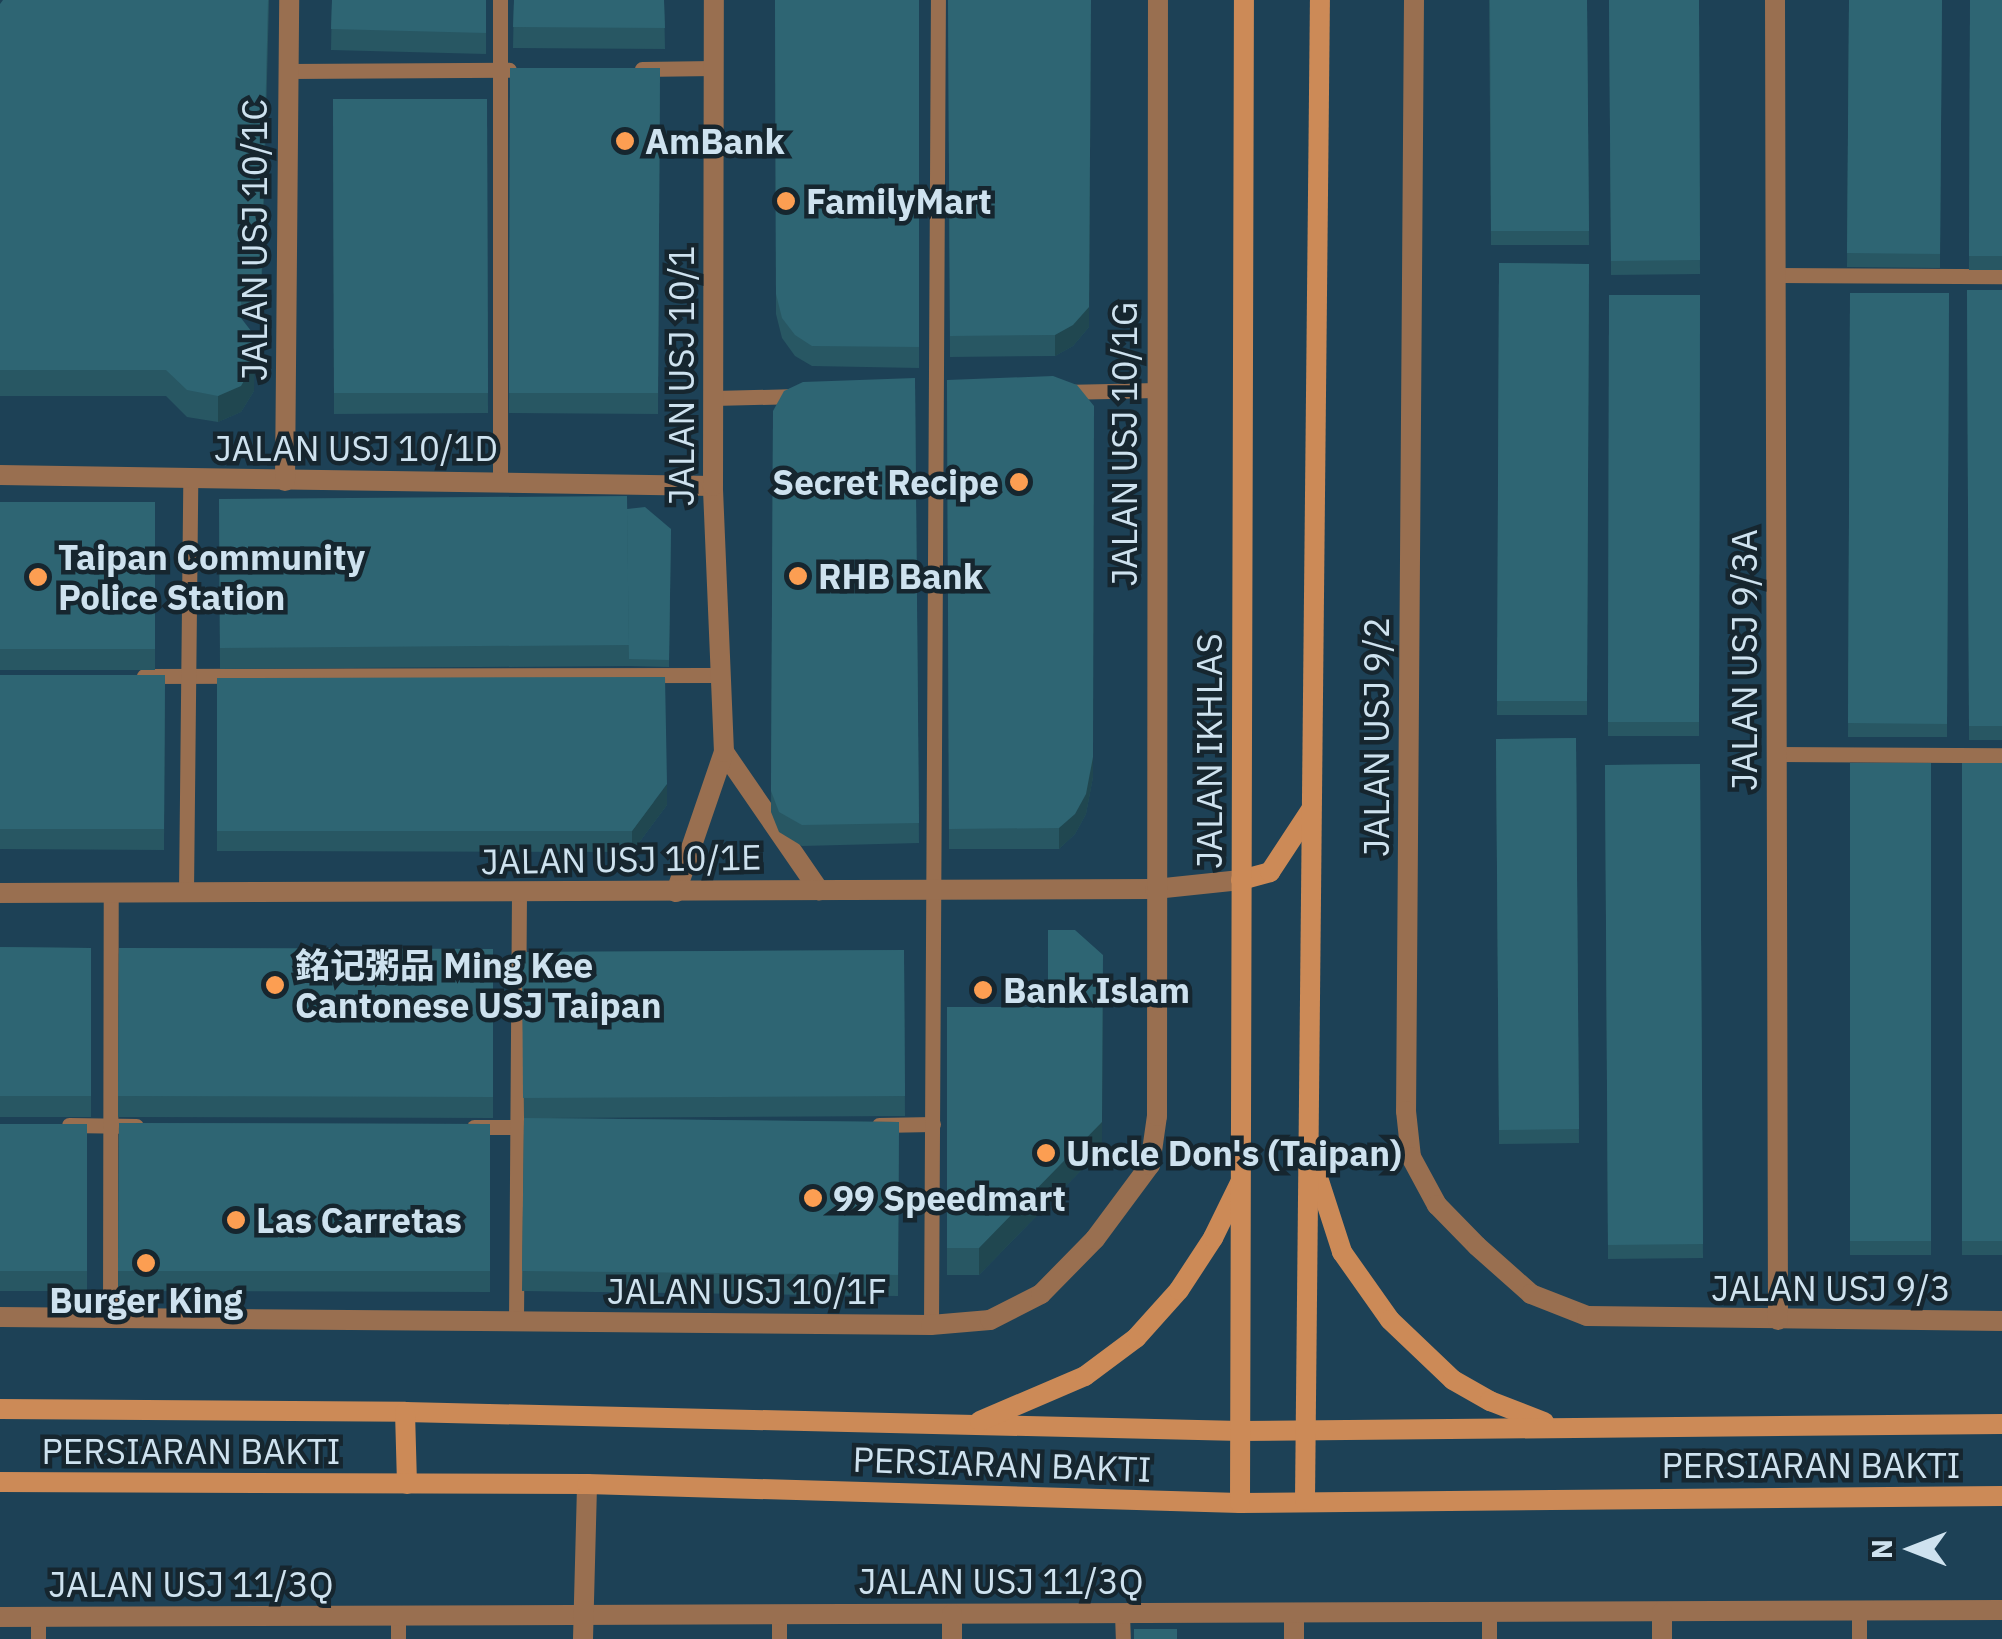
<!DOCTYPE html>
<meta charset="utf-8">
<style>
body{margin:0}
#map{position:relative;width:2002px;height:1639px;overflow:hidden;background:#1d4156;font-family:"IBM Plex Sans","Noto Sans SC",sans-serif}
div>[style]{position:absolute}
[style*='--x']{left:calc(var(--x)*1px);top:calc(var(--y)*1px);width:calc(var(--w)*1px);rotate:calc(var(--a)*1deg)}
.lane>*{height:15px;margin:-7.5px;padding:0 7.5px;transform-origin:7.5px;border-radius:7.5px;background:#996f50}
.street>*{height:20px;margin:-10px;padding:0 10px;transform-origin:10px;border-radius:10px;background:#996f50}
.secondary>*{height:20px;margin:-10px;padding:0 10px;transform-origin:10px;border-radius:10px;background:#cc8a57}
.wall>*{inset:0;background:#285763}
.shaded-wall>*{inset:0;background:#204750}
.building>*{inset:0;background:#2e6573}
.dots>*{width:28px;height:28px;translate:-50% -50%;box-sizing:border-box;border:5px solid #16262f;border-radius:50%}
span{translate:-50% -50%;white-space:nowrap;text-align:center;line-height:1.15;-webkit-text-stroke:9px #16262f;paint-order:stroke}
.poi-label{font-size:35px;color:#cee2ef;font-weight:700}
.left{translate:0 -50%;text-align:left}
.right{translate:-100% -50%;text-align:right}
.street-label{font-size:35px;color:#cee2ef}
.north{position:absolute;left:1862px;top:1499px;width:100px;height:100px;-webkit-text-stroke:8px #16262f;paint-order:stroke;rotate:270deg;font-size:28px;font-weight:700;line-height:40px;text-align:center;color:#cee2ef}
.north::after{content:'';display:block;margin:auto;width:35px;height:45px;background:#cee2ef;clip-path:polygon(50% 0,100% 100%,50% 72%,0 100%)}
</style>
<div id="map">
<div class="lane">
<div style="--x:642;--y:69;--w:71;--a:-0.8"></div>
<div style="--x:288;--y:71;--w:221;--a:-0.3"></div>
<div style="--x:1775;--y:275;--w:227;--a:0.3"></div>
<div style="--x:1062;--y:392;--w:95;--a:-1.2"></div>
<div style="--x:713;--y:398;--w:86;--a:-1.3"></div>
<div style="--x:500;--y:481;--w:481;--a:-90"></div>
<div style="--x:144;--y:676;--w:577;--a:-0.1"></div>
<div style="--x:1777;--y:754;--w:225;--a:0.3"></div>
<div style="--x:186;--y:892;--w:411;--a:-89.4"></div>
<div style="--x:69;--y:1125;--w:67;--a:0.9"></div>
<div style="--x:879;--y:1125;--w:54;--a:-1.1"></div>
<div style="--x:474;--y:1127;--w:67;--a:0"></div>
<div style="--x:110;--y:1319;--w:426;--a:-89.9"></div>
<div style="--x:516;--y:1322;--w:429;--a:-89.6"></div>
<div style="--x:931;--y:1325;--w:1325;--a:-89.7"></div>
<div style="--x:1489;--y:1612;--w:27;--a:90"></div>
<div style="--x:779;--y:1614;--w:25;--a:90"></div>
<div style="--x:1122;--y:1614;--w:25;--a:88"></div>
<div style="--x:398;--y:1616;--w:23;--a:90"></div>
<div style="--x:38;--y:1617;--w:22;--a:90"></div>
<div style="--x:1859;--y:1639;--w:28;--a:-90"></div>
</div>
<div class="street">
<div style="--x:1414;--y:0;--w:1111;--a:90.41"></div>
<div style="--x:1406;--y:1111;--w:46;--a:83.8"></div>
<div style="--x:1411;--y:1157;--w:55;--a:61.6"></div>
<div style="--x:1437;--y:1205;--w:57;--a:45.7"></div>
<div style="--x:1477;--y:1246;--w:72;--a:41.6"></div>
<div style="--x:1531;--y:1294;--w:60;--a:21.4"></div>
<div style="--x:1587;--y:1316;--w:415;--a:0.7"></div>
<div style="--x:1775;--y:0;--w:1320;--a:89.87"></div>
<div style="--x:0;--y:475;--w:713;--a:0.88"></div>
<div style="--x:285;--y:481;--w:481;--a:-89.5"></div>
<div style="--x:724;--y:752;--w:168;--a:55.5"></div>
<div style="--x:676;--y:892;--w:148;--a:-71.1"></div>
<div style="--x:724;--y:752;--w:266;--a:-92.4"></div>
<div style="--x:713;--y:486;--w:486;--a:-89.9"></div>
<div style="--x:0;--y:893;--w:1155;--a:-0.2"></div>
<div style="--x:1155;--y:889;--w:86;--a:-6"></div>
<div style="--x:0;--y:1317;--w:931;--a:0.49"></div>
<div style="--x:931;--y:1325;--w:59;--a:-4.8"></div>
<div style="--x:990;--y:1320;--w:57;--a:-27"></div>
<div style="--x:1041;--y:1294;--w:77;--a:-45.5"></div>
<div style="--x:1095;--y:1239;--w:92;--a:-53.4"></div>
<div style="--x:1150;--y:1165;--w:49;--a:-81.9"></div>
<div style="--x:1157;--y:1116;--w:1116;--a:-89.95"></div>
<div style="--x:1294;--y:1613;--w:26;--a:90"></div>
<div style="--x:0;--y:1617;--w:2002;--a:-0.2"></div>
<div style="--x:583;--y:1639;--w:155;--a:-88.5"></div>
<div style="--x:952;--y:1639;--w:25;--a:-90"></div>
<div style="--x:1662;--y:1639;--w:27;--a:-90"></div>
</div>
<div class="secondary">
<div style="--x:1241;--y:880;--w:30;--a:-15"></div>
<div style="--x:1270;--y:872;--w:73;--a:-56.7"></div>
<div style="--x:1313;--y:1162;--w:95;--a:72.1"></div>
<div style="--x:1342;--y:1252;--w:83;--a:54.8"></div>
<div style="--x:1390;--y:1320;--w:87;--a:43.6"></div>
<div style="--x:1453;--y:1380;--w:43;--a:29.6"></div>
<div style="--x:1490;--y:1401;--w:58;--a:21.3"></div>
<div style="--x:0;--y:1409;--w:405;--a:0.4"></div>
<div style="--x:405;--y:1412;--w:836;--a:1.3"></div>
<div style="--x:1241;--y:1431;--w:761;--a:-0.53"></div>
<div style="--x:405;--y:1412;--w:72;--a:88.4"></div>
<div style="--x:980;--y:1421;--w:114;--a:-23.2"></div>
<div style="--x:1085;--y:1376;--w:64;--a:-36.7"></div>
<div style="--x:1136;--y:1338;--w:64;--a:-48.1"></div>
<div style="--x:1179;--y:1290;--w:62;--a:-56.8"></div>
<div style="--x:1213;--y:1238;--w:61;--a:-63.9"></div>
<div style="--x:0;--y:1482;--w:587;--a:0.2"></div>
<div style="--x:587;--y:1484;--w:653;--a:1.67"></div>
<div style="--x:1240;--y:1503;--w:762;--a:-0.53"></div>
<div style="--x:1305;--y:1500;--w:1500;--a:-89.43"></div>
<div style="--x:1240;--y:1503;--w:1503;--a:-89.85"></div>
</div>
<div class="wall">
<div style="clip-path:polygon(269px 0,261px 316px,241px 316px,254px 391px,241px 412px,218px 422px,187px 417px,166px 396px,0 396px,0 4px)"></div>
<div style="clip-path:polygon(332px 0,486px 0,486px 54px,331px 50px)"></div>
<div style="clip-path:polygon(514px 0,664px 0,665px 49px,513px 48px)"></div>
<div style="clip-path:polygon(775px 0,919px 0,919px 368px,812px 366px,795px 356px,782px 338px,776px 314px)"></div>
<div style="clip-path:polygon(948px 0,1091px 0,1089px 327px,1073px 346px,1055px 356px,950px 357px)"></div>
<div style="clip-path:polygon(1489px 0,1587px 0,1589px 245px,1491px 245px)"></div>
<div style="clip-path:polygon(1609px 0,1699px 0,1700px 274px,1611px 275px)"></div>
<div style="clip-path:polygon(1849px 0,1942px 0,1940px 268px,1847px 267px)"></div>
<div style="clip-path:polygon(1970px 0,2002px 0,2002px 270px,1969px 270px)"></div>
<div style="clip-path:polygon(510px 68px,660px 68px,658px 414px,509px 413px)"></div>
<div style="clip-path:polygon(333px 99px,487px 99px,488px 413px,334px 414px)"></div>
<div style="clip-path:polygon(1499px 263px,1589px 264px,1587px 715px,1497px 715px)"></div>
<div style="clip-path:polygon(1967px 290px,2002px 290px,2002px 740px,1969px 740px)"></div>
<div style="clip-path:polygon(1850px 293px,1949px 293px,1947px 737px,1848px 737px)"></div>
<div style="clip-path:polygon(1609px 295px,1700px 295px,1699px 736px,1608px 736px)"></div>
<div style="clip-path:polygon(915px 378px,919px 843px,802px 846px,779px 832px,771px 812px,773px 411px)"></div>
<div style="clip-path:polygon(947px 380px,1093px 777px,1086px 814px,1075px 834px,1059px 849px,949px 849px)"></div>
<div style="clip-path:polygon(219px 499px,627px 509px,671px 529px,669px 667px,629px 666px,220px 669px)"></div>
<div style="clip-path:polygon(0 502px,155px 502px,155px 670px,0 670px)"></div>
<div style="clip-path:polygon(0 675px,165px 675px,164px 850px,0 849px)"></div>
<div style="clip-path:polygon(217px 678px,667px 805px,632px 852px,217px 851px)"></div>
<div style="clip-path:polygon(1576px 738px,1579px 1143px,1499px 1144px,1496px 739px)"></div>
<div style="clip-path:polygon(1850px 763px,1931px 763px,1931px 1255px,1850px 1255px)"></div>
<div style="clip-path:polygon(1962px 763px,2002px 763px,2002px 1255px,1962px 1255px)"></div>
<div style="clip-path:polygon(1700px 764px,1703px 1258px,1608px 1259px,1605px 765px)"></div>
<div style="clip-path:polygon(0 947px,91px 948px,91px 1117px,0 1117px)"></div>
<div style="clip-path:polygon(119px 948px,493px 949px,493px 1118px,118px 1117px)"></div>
<div style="clip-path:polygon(904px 950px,905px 1116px,547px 1118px,899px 1122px,898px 1296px,522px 1291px,524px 1118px,522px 952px)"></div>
<div style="clip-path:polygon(947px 1007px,1102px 1149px,979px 1275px,947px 1275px)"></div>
<div style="clip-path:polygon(119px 1123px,490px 1124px,490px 1292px,118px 1291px)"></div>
<div style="clip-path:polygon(0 1124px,87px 1124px,87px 1291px,0 1291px)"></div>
</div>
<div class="shaded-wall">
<div style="clip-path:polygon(1091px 0,1089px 327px,1073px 346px,1055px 356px,1055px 335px)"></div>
<div style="clip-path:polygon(255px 363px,254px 391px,241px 412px,218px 422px,218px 396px)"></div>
<div style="clip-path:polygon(1094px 406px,1093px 777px,1086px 814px,1075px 834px,1059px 849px,1059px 828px)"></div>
<div style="clip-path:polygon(667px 784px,667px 805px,632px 852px,632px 831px)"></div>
<div style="clip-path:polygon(1103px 981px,1102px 1149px,979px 1275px,979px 1248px)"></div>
</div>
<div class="building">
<div style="clip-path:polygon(3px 0,268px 0,261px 290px,241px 290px,241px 318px,255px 336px,254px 364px,241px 386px,218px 396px,187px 390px,166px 370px,0 370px,0 4px)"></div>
<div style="clip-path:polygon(332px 0,486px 0,486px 33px,331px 29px)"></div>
<div style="clip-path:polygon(514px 0,664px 0,665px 28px,513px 27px)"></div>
<div style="clip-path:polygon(775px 0,919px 0,919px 347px,812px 346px,795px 335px,782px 318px,776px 294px)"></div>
<div style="clip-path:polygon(948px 0,1091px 0,1089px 307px,1073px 325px,1055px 335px,950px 336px)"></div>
<div style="clip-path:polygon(1490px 0,1587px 0,1589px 231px,1491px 231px)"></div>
<div style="clip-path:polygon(1609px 0,1699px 0,1700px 260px,1611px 261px)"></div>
<div style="clip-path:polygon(1849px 0,1942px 0,1940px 254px,1847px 253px)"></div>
<div style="clip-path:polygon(1970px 0,2002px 0,2002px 256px,1969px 256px)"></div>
<div style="clip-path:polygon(510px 68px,660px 68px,658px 393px,509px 393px)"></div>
<div style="clip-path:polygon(333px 99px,487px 99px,488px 393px,334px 393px)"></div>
<div style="clip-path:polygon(1499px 263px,1589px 264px,1587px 701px,1497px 701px)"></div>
<div style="clip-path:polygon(1967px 290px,2002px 290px,2002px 726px,1969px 726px)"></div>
<div style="clip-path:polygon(1850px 293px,1949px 293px,1947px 724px,1848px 723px)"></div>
<div style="clip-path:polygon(1609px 295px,1700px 295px,1699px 722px,1608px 722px)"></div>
<div style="clip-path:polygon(1053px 376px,1077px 385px,1094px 406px,1093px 757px,1086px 794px,1075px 814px,1059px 828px,949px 829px,947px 380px)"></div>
<div style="clip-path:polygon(915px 378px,919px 823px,802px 825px,779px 812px,771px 791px,773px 411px,784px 391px,803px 382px)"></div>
<div style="clip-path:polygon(627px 496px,629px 645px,220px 648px,219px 499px)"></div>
<div style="clip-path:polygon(0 502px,155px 502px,155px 649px,0 649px)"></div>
<div style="clip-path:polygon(645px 507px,671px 529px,669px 660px,629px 659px,627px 509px)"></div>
<div style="clip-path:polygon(0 675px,165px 675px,164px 829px,0 829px)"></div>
<div style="clip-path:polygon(665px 677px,667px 784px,632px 831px,217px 831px,217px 678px)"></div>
<div style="clip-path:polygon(1576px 738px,1579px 1129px,1499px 1130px,1496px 739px)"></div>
<div style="clip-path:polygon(1850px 763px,1931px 763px,1931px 1241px,1850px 1241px)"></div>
<div style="clip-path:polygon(1962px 763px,2002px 763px,2002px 1241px,1962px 1241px)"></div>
<div style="clip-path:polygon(1700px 764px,1703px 1244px,1608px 1245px,1605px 765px)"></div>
<div style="clip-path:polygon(1048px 930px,1075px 930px,1103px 955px,1102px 1122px,979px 1248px,947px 1248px,947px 1007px,1048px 1007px)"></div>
<div style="clip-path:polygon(0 947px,91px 948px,91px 1096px,0 1096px)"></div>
<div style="clip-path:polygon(119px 948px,493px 949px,493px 1097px,118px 1096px)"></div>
<div style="clip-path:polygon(904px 950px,905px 1096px,523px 1098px,522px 952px)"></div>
<div style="clip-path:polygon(524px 1118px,899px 1122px,898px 1275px,522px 1271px)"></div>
<div style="clip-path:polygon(119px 1123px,490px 1124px,490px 1271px,118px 1271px)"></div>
<div style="clip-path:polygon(0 1124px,87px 1124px,87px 1271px,0 1271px)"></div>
<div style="clip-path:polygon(1134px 1629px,1177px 1629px,1177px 1639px,1134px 1639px)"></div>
</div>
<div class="dots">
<div style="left:625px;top:141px;background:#fc9e52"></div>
<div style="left:786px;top:201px;background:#fc9e52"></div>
<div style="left:1019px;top:482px;background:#fc9e52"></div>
<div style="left:798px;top:576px;background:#fc9e52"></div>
<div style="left:38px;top:577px;background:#fc9e52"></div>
<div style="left:275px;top:985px;background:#fc9e52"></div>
<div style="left:983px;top:990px;background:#fc9e52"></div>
<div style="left:1046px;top:1153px;background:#fc9e52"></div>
<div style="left:813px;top:1198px;background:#fc9e52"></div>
<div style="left:236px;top:1220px;background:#fc9e52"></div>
<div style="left:146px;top:1263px;background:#fc9e52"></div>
</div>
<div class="poi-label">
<span class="left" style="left:645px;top:141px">AmBank</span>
<span class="left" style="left:806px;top:201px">FamilyMart</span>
<span class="right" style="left:999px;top:482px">Secret Recipe</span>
<span class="left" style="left:58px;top:577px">Taipan Community<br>Police Station</span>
<span class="left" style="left:818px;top:576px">RHB Bank</span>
<span class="left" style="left:295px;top:985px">銘记粥品 Ming Kee<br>Cantonese USJ Taipan</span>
<span class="left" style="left:1003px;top:990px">Bank Islam</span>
<span class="left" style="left:1066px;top:1153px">Uncle Don's (Taipan)</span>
<span class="left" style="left:833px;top:1198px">99 Speedmart</span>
<span class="left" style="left:256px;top:1220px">Las Carretas</span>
<span style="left:146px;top:1300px">Burger King</span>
</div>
<div class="street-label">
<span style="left:254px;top:240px;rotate:-90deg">JALAN USJ 10/1C</span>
<span style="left:681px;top:376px;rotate:-90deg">JALAN USJ 10/1</span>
<span style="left:1124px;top:444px;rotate:-90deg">JALAN USJ 10/1G</span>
<span style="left:356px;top:448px">JALAN USJ 10/1D</span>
<span style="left:1744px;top:660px;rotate:-90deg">JALAN USJ 9/3A</span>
<span style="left:1376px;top:737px;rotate:-90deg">JALAN USJ 9/2</span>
<span style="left:1209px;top:751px;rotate:-90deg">JALAN IKHLAS</span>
<span style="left:621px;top:859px;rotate:-1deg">JALAN USJ 10/1E</span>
<span style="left:1831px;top:1288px">JALAN USJ 9/3</span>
<span style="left:747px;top:1291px">JALAN USJ 10/1F</span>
<span style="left:191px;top:1451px">PERSIARAN BAKTI</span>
<span style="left:1002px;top:1464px;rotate:2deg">PERSIARAN BAKTI</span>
<span style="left:1811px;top:1465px">PERSIARAN BAKTI</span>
<span style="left:1001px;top:1581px">JALAN USJ 11/3Q</span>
<span style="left:191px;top:1584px">JALAN USJ 11/3Q</span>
</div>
<div class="north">N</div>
</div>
